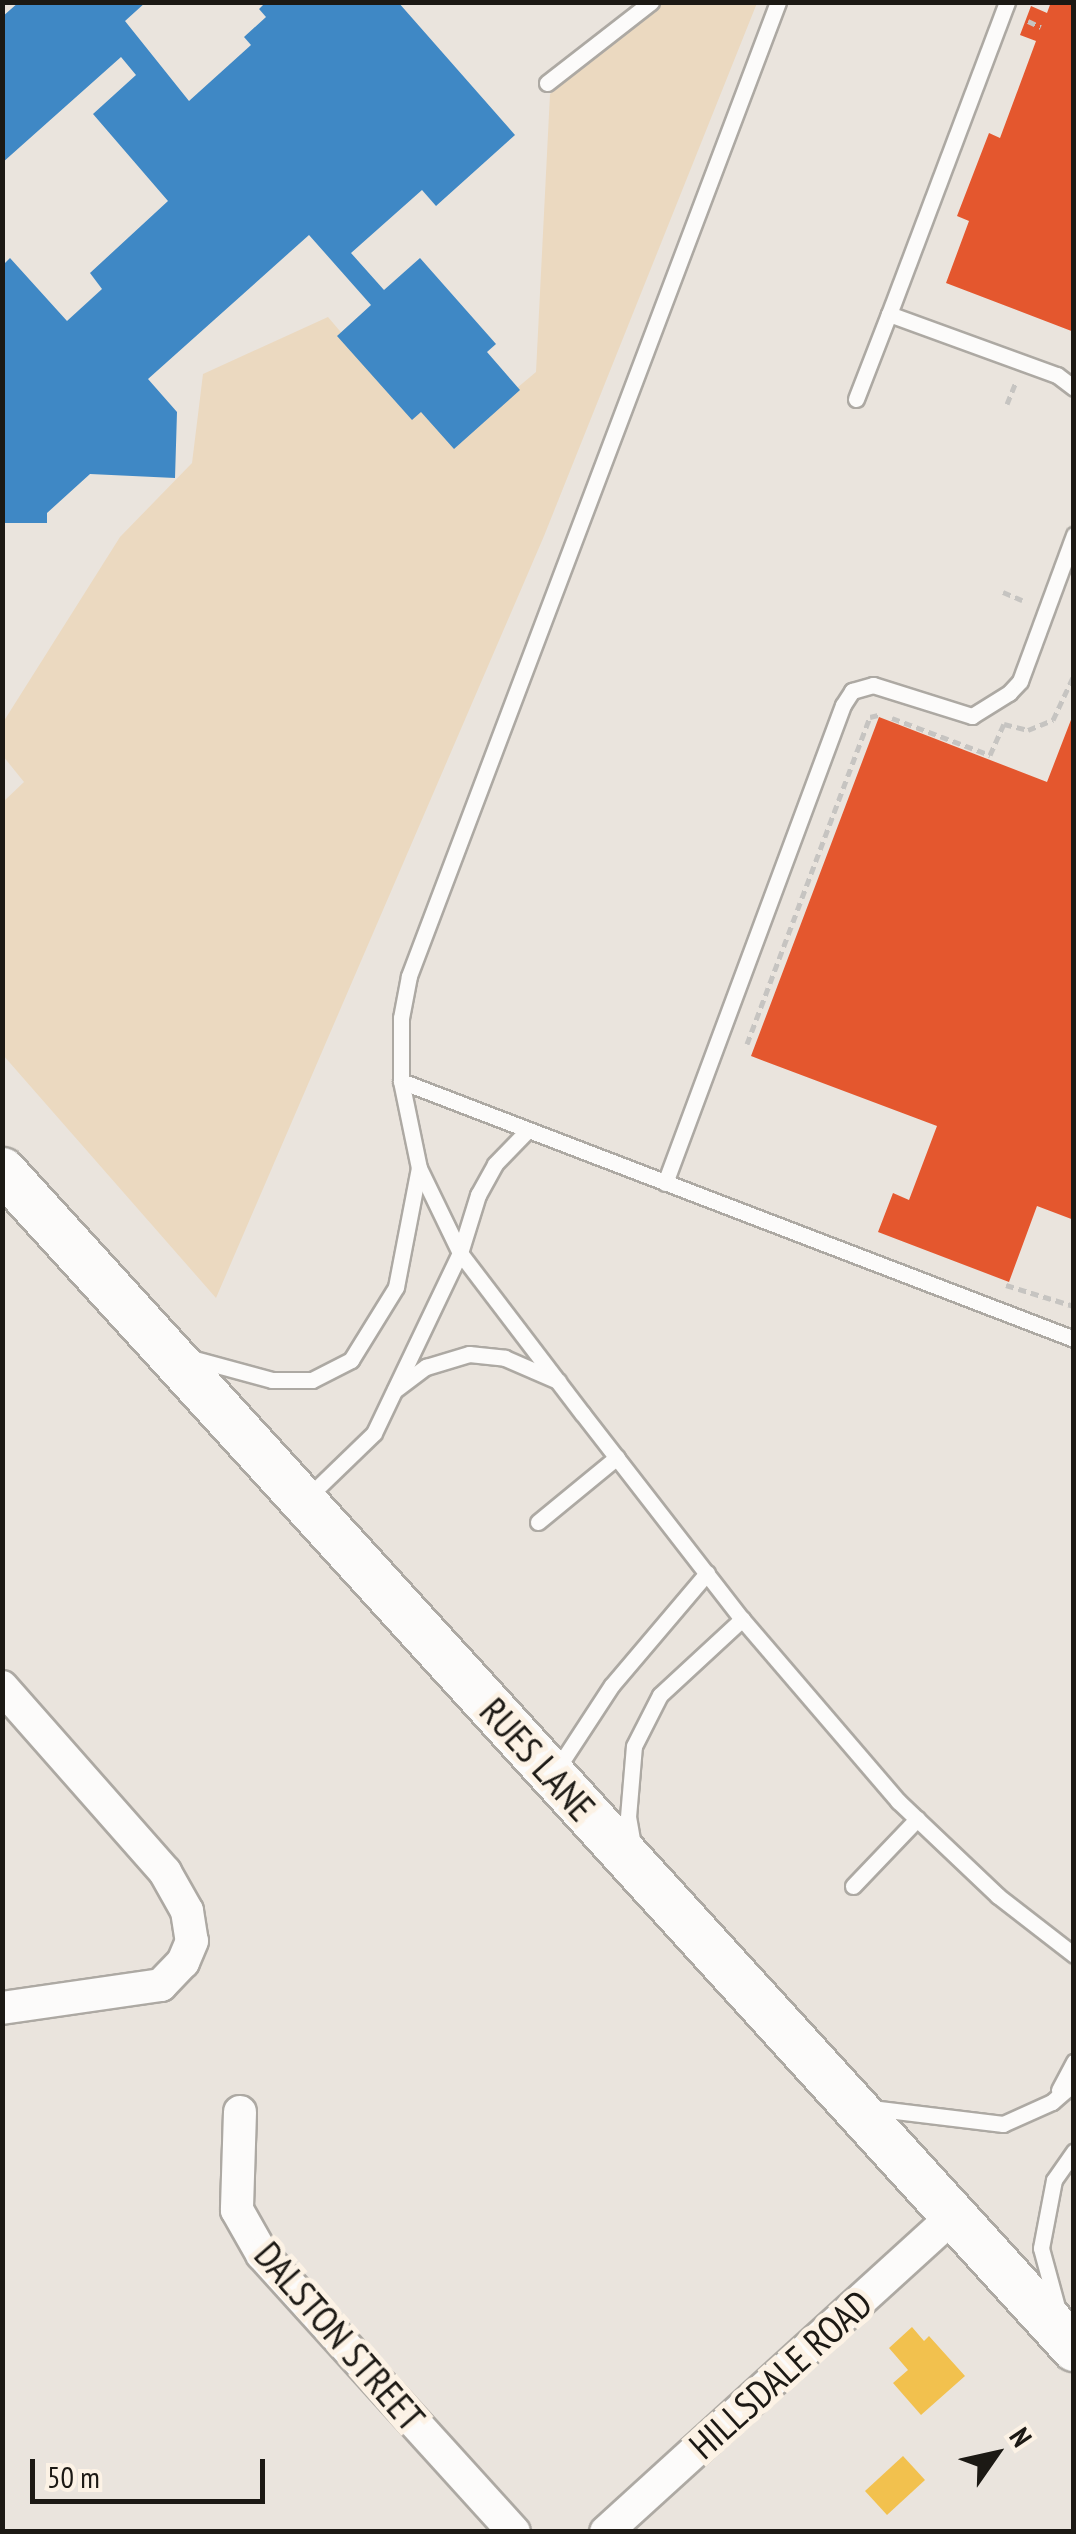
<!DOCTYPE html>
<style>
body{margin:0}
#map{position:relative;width:1076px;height:2534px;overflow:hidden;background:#eae4dd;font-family:"PT Sans Narrow",sans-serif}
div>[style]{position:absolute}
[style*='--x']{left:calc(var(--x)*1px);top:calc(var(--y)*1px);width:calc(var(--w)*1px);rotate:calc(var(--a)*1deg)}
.green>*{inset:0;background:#ebd9c0}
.homes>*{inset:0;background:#f2c14e}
.shops>*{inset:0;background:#e4572e}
.schools>*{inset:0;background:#3f88c5}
.path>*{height:5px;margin-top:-2.5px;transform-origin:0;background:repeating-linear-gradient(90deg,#c6c4c1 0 8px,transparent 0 13px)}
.roads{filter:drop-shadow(2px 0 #ada9a3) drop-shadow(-2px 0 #ada9a3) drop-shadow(0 2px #ada9a3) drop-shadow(0 -2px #ada9a3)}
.service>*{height:15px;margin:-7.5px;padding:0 7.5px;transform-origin:7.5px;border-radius:7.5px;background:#fcfbfa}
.minor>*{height:32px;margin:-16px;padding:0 16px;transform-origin:16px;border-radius:16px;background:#fcfbfa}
.secondary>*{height:45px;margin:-22.5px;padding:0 22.5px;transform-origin:22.5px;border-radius:22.5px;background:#fcfbfa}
span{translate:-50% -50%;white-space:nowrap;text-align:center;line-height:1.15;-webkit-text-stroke:10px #fcf2e5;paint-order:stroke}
.street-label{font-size:38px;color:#1c1914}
.frame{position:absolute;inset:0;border:5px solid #1c1914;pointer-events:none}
.north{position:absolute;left:946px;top:2404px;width:100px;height:100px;-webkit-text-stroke:8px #fcf2e5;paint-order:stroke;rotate:56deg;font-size:28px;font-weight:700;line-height:40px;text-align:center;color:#1c1914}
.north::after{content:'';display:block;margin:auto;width:35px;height:45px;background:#1c1914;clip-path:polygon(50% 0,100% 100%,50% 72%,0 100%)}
.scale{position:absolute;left:30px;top:2459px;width:235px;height:45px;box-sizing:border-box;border:5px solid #1c1914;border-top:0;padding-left:12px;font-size:30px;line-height:35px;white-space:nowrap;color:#1c1914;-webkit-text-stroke:8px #fcf2e5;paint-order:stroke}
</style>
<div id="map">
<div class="green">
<div style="clip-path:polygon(652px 3px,757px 3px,544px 536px,216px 1298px,3px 1055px,3px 802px,24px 782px,3px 756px,2px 724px,120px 537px,192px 463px,203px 374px,328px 317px,412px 416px,422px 409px,453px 442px,536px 372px,550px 94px)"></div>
</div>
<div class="homes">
<div style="clip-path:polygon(912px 2327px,924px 2341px,929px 2336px,965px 2376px,921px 2415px,893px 2383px,908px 2370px,889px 2348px)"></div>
<div style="clip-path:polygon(903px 2456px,925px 2480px,887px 2515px,865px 2491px)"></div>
</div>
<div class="shops">
<div style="clip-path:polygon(1051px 2px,1074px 2px,1074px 332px,946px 283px,969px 221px,957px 216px,989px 133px,1000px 138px,1036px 41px,1020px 35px,1031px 6px,1047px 13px)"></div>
<div style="clip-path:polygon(1074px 712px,1074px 1220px,1037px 1206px,1009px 1282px,878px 1232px,893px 1193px,909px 1200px,937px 1126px,751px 1056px,879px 717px,1047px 782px)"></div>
</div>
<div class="schools">
<div style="clip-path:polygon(19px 2px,146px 2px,125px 21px,189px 101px,251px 45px,244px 37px,266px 17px,259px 9px,266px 2px,398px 2px,515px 135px,436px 206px,422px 190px,351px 253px,384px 290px,420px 258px,496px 344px,487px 352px,520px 390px,454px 449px,421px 412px,412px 420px,337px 336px,371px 305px,309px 235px,148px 379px,177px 412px,175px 478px,90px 474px,47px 513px,47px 523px,2px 523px,2px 266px,10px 258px,67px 321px,102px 289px,90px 273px,168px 201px,93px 114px,136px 75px,121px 57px,2px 163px,2px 17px)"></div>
</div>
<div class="path">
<div style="--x:1028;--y:21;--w:14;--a:25"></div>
<div style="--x:1007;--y:404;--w:22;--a:-68"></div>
<div style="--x:1003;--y:592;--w:21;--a:23"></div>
<div style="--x:892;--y:718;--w:105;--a:20.7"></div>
<div style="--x:990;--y:755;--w:34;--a:-66"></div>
<div style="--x:1004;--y:724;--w:25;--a:14"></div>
<div style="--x:1028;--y:730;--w:27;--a:-22"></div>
<div style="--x:1053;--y:720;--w:50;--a:-65"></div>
<div style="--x:747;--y:1044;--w:349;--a:-69.4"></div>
<div style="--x:870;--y:717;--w:12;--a:-14"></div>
<div style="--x:1006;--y:1285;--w:71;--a:17.2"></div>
</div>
<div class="roads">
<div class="service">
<div style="--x:778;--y:2;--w:1042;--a:110.75"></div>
<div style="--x:409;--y:976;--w:43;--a:100.8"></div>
<div style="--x:401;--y:1018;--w:63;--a:90"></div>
<div style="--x:401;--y:1081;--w:89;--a:78.3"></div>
<div style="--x:419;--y:1168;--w:94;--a:64.2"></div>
<div style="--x:460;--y:1253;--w:201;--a:52.7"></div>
<div style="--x:582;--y:1413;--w:261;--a:52.2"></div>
<div style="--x:742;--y:1619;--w:240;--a:49.4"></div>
<div style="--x:898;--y:1801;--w:138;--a:43.5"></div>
<div style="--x:998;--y:1896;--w:96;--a:37.8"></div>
<div style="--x:1007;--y:2;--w:334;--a:110.7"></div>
<div style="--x:889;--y:314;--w:179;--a:20"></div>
<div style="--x:1057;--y:375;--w:21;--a:37"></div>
<div style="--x:547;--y:83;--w:132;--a:-37.9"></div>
<div style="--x:856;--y:399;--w:91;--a:-68.8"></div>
<div style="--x:401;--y:1081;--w:721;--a:20.97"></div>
<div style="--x:665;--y:1183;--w:510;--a:-69.58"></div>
<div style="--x:843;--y:705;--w:17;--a:-57"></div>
<div style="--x:852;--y:691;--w:22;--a:-16"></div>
<div style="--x:873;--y:685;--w:104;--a:17.4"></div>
<div style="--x:972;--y:716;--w:44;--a:-31.9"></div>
<div style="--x:1009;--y:693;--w:16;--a:-47"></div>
<div style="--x:1020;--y:681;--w:156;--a:-69.7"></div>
<div style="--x:191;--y:1358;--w:84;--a:15.2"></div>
<div style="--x:272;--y:1380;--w:40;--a:0"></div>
<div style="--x:312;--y:1380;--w:44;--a:-27.1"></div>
<div style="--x:351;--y:1360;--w:86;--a:-58.3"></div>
<div style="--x:396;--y:1287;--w:121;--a:-79.1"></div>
<div style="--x:395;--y:1390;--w:39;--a:-37"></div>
<div style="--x:426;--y:1367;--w:45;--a:-16.8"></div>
<div style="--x:469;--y:1354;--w:36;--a:6"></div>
<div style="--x:505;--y:1358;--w:58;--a:23.5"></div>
<div style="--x:307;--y:1498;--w:93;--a:-44.1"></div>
<div style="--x:374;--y:1433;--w:199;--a:-64.5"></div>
<div style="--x:460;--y:1253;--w:61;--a:-72.8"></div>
<div style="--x:478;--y:1195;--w:35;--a:-61"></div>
<div style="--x:495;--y:1164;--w:47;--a:-45.9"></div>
<div style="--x:538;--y:1522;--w:102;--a:-39.4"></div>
<div style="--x:555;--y:1772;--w:104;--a:-56.8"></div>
<div style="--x:612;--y:1685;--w:147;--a:-49.7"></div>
<div style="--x:633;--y:1845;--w:28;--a:-100"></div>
<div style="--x:628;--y:1817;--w:71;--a:-85.2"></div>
<div style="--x:634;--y:1746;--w:57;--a:-63"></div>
<div style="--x:660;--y:1695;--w:112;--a:-42.8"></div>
<div style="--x:853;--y:1886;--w:93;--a:-46.3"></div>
<div style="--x:1059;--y:2090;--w:32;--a:-62"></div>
<div style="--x:871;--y:2108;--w:133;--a:6.9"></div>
<div style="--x:1003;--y:2124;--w:54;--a:-24.2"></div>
<div style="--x:1052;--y:2102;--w:29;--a:-41"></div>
<div style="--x:1057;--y:2307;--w:61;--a:-105.2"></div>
<div style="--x:1041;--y:2248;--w:69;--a:-79.2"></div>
<div style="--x:1054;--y:2180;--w:35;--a:-55"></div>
</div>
<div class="minor">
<div style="--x:2;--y:1687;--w:247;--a:48.6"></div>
<div style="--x:165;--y:1872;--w:45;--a:60.6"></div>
<div style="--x:187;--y:1911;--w:30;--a:81"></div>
<div style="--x:192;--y:1941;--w:23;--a:113"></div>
<div style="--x:183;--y:1962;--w:32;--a:134"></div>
<div style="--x:161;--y:1985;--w:161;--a:171.8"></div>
<div style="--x:240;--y:2112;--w:98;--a:91.8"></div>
<div style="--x:237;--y:2210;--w:51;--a:60.4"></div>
<div style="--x:262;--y:2254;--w:375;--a:47.8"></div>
<div style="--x:606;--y:2532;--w:469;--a:-42.3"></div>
</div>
<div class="secondary">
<div style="--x:2;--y:1170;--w:1593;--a:47.7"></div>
</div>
</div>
<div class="street-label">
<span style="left:538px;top:1759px;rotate:48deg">RUES LANE</span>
<span style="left:340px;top:2336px;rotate:49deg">DALSTON STREET</span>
<span style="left:780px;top:2374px;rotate:-42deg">HILLSDALE ROAD</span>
</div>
<div class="frame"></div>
<div class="north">N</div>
<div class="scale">50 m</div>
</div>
